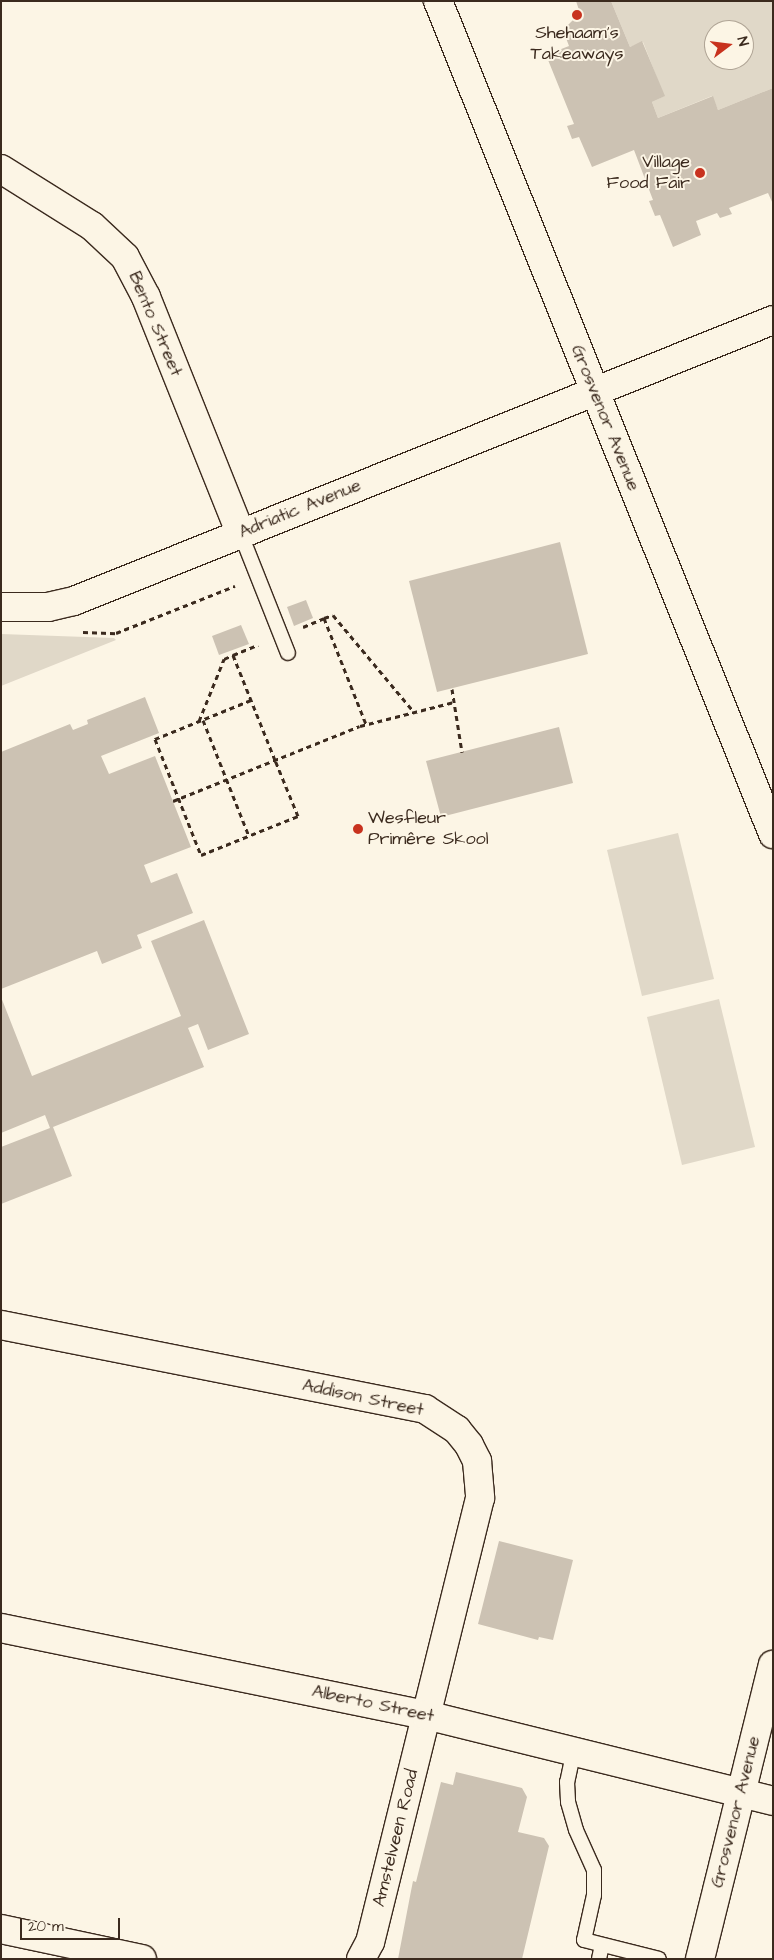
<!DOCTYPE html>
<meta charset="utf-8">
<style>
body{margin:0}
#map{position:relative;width:774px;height:1960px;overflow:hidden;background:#fcf5e5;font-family:"Architects Daughter",sans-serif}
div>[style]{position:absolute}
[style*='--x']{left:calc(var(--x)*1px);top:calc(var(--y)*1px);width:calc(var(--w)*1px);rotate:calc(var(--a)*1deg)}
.green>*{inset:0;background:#e0d8c8}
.building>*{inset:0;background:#ccc2b3}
.path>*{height:3px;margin-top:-1.5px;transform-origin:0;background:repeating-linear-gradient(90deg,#3b2a1e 0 5px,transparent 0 9px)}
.roads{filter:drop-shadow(1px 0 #3b2a1e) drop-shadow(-1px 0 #3b2a1e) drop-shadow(0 1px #3b2a1e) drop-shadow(0 -1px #3b2a1e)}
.service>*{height:14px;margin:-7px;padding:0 7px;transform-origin:7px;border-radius:7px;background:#fcf5e5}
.minor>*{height:28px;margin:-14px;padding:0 14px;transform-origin:14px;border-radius:14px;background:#fcf5e5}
.tertiary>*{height:28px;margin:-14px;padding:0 14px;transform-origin:14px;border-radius:14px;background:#fcf5e5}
.dots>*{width:14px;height:14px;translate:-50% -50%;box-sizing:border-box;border:2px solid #fcf5e5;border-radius:50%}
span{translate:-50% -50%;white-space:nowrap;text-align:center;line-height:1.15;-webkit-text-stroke:4px #fcf5e5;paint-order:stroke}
.poi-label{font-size:18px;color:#3b2a1e}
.right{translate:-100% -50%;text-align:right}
.left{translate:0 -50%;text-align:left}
.street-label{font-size:18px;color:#3b2a1e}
.frame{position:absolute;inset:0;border:2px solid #3b2a1e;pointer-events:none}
.north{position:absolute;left:704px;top:20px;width:50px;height:50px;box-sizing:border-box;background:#fcf5e5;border:1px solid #afa495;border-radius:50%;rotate:75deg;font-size:14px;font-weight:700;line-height:20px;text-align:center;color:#3b2a1e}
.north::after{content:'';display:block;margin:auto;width:18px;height:22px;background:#c8321e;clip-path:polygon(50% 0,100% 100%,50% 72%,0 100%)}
.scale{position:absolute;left:20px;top:1918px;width:100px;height:22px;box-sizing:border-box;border:2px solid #3b2a1e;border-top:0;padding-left:6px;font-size:15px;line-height:18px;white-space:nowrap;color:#3b2a1e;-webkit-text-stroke:4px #fcf5e5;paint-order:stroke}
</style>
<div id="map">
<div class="green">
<div style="clip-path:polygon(evenodd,611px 1px,773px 1px,773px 88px,718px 110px,712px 96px,658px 118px,652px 102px,664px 96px,643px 42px,630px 47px,611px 1px,714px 30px,744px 30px,744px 60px,714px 60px,714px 30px)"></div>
<div style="clip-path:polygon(1px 634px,114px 638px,116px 640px,1px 686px)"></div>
<div style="clip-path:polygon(678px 833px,714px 979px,642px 996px,607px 850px)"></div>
<div style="clip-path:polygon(719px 999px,755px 1147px,682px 1165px,647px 1017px)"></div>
</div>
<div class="building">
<div style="clip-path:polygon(576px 1px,611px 1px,630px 47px,642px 41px,665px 96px,652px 102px,658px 118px,713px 96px,718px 110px,773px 88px,773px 204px,768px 193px,729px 208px,732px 214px,720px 218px,717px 213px,696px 221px,701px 235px,673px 247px,660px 215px,655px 216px,649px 201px,653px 200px,634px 150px,592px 167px,579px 137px,572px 139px,567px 126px,574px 124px,546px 55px,569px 46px,563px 30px,580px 13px)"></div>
<div style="clip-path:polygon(560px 542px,588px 654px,437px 692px,409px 581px)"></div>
<div style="clip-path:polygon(306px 600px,313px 618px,294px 626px,287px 607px)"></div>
<div style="clip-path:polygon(241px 625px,249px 644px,219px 655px,212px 636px)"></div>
<div style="clip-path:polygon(145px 697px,159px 733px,101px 756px,109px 774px,155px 756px,191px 847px,144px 865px,151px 883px,177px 873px,193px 913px,137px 935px,142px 948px,102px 964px,97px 951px,1px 989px,1px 752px,70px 724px,73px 730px,88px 724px,87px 720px)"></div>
<div style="clip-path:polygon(559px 727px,573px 783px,441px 817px,426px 761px)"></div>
<div style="clip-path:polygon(204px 920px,249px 1034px,208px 1050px,198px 1024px,188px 1028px,204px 1067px,53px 1127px,72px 1176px,1px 1204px,1px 1147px,50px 1128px,45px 1115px,1px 1133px,1px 997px,32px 1076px,181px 1016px,151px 941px)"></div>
<div style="clip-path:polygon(499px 1541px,573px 1560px,553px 1640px,539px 1637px,538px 1640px,478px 1624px)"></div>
<div style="clip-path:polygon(456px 1772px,522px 1788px,527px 1797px,518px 1832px,544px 1838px,549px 1846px,522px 1959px,398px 1959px,411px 1891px,413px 1881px,416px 1882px,441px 1782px,453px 1785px)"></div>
</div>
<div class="path">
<div style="--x:324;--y:618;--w:9;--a:-18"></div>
<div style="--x:333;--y:615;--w:126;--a:50.1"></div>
<div style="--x:303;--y:627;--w:23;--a:-23"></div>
<div style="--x:324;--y:618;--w:114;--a:68.4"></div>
<div style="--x:83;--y:632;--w:33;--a:2"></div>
<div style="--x:116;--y:633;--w:128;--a:-21.6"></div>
<div style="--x:452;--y:689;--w:64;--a:81"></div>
<div style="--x:251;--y:700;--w:104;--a:157.9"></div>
<div style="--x:155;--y:739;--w:125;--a:68.4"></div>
<div style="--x:201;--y:855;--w:105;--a:-21.9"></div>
<div style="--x:298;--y:816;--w:61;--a:-112.3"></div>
<div style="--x:275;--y:760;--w:113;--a:-111.8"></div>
<div style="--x:233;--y:655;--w:27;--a:-22"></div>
<div style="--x:203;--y:720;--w:125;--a:68.4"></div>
<div style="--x:199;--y:721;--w:67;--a:-68"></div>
<div style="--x:224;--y:659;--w:10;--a:-24"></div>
<div style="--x:173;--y:801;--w:201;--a:-21.9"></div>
<div style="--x:360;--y:726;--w:97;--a:-14.3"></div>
</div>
<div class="roads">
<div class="service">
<div style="--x:240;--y:532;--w:130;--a:68.4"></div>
<div style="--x:574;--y:1750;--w:33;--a:102"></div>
<div style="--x:567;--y:1782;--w:20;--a:87"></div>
<div style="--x:568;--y:1802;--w:29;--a:74"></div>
<div style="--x:576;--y:1830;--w:44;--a:65.8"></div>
<div style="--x:594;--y:1870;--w:25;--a:90"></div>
<div style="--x:594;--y:1895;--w:46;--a:102.5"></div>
<div style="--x:584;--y:1940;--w:77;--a:14.2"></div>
<div style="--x:599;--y:1959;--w:14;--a:-78"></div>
</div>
<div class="minor">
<div style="--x:1;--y:169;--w:107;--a:32.1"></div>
<div style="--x:92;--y:226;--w:45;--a:43.2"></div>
<div style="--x:125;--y:257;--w:45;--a:62.3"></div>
<div style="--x:146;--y:297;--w:253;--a:68.2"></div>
<div style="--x:1;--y:607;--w:47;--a:0"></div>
<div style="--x:48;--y:607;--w:27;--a:-13"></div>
<div style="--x:74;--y:601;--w:753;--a:-21.9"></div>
<div style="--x:1;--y:1325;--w:432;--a:11.2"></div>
<div style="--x:425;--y:1409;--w:38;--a:33"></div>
<div style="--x:457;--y:1430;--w:19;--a:51"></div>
<div style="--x:469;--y:1445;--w:18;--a:63"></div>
<div style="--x:477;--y:1461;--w:37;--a:85"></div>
<div style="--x:480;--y:1498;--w:457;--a:103.9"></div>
<div style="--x:370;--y:1942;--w:19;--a:118"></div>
<div style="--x:1;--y:1628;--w:434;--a:11.6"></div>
<div style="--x:426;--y:1715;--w:357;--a:13.9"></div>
<div style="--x:1;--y:1929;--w:144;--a:12"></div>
</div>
<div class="tertiary">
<div style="--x:438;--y:1;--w:898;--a:68.09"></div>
<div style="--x:700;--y:1959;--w:303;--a:-76.1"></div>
</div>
</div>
<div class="dots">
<div style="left:577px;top:15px;background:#c8321e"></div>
<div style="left:700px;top:173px;background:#c8321e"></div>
<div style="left:358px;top:829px;background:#c8321e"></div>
</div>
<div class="poi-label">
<span style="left:577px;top:44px">Shehaam's<br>Takeaways</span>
<span class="right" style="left:690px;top:173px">Village<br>Food Fair</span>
<span class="left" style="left:368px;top:829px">Wesfleur<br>Primêre Skool</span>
</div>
<div class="street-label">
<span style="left:155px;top:324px;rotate:67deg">Bento Street</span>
<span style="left:605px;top:418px;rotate:68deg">Grosvenor Avenue</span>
<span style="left:300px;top:509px;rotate:-22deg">Adriatic Avenue</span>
<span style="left:363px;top:1398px;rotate:12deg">Addison Street</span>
<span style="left:373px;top:1704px;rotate:12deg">Alberto Street</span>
<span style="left:736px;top:1812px;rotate:-76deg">Grosvenor Avenue</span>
<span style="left:396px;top:1838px;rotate:-76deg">Amstelveen Road</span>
</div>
<div class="frame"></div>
<div class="north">N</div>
<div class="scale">20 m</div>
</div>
